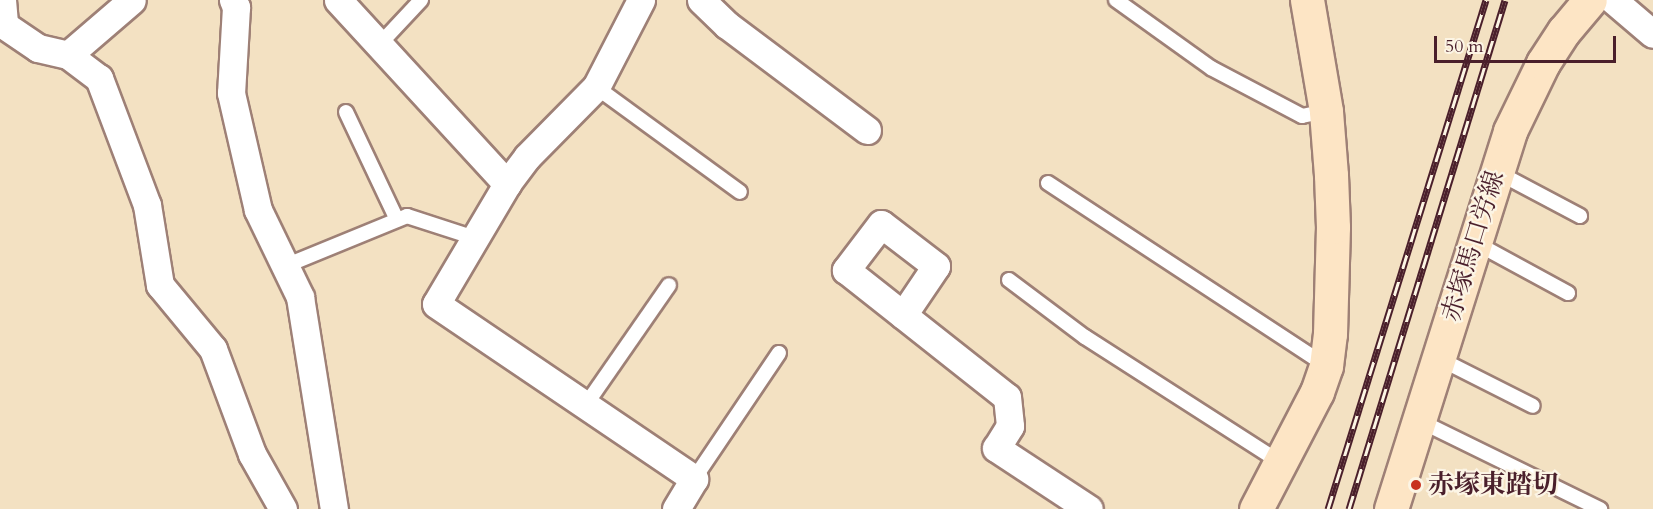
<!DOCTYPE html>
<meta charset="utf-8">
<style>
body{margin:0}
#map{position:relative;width:1653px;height:509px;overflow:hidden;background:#f3e1c2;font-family:Cardo,"Noto Serif JP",serif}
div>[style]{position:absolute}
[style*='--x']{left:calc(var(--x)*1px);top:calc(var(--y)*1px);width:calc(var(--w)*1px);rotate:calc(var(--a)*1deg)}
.roads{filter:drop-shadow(2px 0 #9e8076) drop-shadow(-2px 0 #9e8076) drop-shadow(0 2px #9e8076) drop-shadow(0 -2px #9e8076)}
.lane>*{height:14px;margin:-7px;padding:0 7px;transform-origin:7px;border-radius:7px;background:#fff}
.street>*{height:27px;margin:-13.5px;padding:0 13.5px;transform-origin:13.5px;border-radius:13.5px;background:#fff}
.secondary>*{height:33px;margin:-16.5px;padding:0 16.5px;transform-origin:16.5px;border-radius:16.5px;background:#fde5c5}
.rail>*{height:7px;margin-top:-3.5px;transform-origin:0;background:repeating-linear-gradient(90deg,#fcf5e5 0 14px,#4a1f2b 0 28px);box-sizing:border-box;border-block:2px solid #4a1f2b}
.dots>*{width:16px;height:16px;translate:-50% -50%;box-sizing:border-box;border:3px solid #fcf5e5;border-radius:50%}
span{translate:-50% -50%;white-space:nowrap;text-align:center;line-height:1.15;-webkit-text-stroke:4.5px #fcf5e5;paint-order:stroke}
.street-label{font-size:26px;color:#4a1f2b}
.poi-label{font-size:26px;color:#4a1f2b;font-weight:700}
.left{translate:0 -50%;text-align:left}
.scale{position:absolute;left:1434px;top:36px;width:182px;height:27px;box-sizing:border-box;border:3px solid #4a1f2b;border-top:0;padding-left:8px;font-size:18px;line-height:21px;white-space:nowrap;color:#4a1f2b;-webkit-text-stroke:4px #fcf5e5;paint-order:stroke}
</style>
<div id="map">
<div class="roads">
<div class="lane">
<div style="--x:1116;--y:0;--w:117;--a:35.6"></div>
<div style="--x:1211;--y:68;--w:103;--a:27.8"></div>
<div style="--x:1302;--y:116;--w:25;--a:-12"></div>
<div style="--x:378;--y:46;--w:63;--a:-46.9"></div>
<div style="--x:596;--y:87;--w:178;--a:36.1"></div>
<div style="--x:346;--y:112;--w:119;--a:64.7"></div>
<div style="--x:1497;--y:172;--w:94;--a:27.9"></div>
<div style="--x:1048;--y:183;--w:330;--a:33.3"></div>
<div style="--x:1474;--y:242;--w:107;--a:28.5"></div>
<div style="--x:285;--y:266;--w:132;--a:-22.3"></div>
<div style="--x:407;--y:216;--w:71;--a:17.9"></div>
<div style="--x:1009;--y:280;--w:95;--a:36.9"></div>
<div style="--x:1085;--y:337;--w:233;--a:32.7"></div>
<div style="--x:1438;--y:358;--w:106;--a:26.8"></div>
<div style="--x:585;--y:406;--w:147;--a:-55.2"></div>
<div style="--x:1418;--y:420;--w:203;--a:26.1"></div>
<div style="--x:694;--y:479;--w:152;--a:-56"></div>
</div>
<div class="street">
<div style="--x:2;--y:0;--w:25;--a:85"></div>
<div style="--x:4;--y:25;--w:41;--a:34.1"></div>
<div style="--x:38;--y:48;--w:31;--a:13"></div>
<div style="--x:68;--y:55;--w:39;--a:37"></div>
<div style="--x:99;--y:78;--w:136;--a:69.3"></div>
<div style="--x:147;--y:205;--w:81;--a:80.8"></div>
<div style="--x:160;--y:285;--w:83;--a:50.4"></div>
<div style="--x:213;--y:349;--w:112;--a:69.6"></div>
<div style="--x:252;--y:454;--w:63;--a:60.6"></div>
<div style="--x:233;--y:0;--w:8;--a:67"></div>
<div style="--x:236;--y:7;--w:86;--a:93.3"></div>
<div style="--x:231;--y:93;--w:120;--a:77"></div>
<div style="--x:258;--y:210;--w:97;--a:64.2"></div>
<div style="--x:300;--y:297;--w:215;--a:80.9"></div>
<div style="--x:338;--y:0;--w:250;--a:47.4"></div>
<div style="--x:641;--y:0;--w:98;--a:117.3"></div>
<div style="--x:596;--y:87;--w:98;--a:134.6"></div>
<div style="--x:527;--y:157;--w:34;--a:127"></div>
<div style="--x:507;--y:184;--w:139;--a:120.6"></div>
<div style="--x:436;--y:304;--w:312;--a:34.1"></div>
<div style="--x:694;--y:479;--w:35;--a:121"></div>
<div style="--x:701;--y:0;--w:36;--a:44"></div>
<div style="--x:727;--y:25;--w:175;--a:36.9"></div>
<div style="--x:1613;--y:0;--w:52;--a:40.4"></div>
<div style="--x:68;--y:55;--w:84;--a:-40.7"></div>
<div style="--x:903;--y:315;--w:59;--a:-56"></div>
<div style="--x:936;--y:266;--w:69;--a:-142.6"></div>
<div style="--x:881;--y:224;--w:58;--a:127.3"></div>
<div style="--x:846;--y:270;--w:205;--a:38.3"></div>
<div style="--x:1007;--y:397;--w:29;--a:84"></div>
<div style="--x:1010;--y:426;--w:26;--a:122"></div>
<div style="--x:996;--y:448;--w:111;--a:33.3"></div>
</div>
<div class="secondary">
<div style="--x:1256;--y:509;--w:132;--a:-62.5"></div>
<div style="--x:1317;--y:392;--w:28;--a:-71"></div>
<div style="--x:1326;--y:366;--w:32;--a:-83"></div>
<div style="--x:1330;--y:334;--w:107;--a:-88.4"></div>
<div style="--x:1333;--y:227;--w:52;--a:-92.2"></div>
<div style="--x:1331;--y:175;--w:64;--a:-94.5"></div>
<div style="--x:1326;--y:111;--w:113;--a:-99.7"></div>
<div style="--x:1391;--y:509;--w:396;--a:-72.5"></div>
<div style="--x:1510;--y:131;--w:76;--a:-64.1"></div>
<div style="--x:1543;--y:63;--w:38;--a:-57"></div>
<div style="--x:1564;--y:31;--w:40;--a:-50"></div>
</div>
</div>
<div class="rail">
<div style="--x:1328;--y:509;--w:533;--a:-72.76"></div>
<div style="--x:1349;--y:509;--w:532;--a:-72.96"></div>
</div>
<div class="dots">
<div style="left:1416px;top:485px;background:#c8321e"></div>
</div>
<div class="street-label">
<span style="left:1473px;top:246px;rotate:-73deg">赤塚馬口労線</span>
</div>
<div class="poi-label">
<span class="left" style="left:1428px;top:485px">赤塚東踏切</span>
</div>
<div class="scale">50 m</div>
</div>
